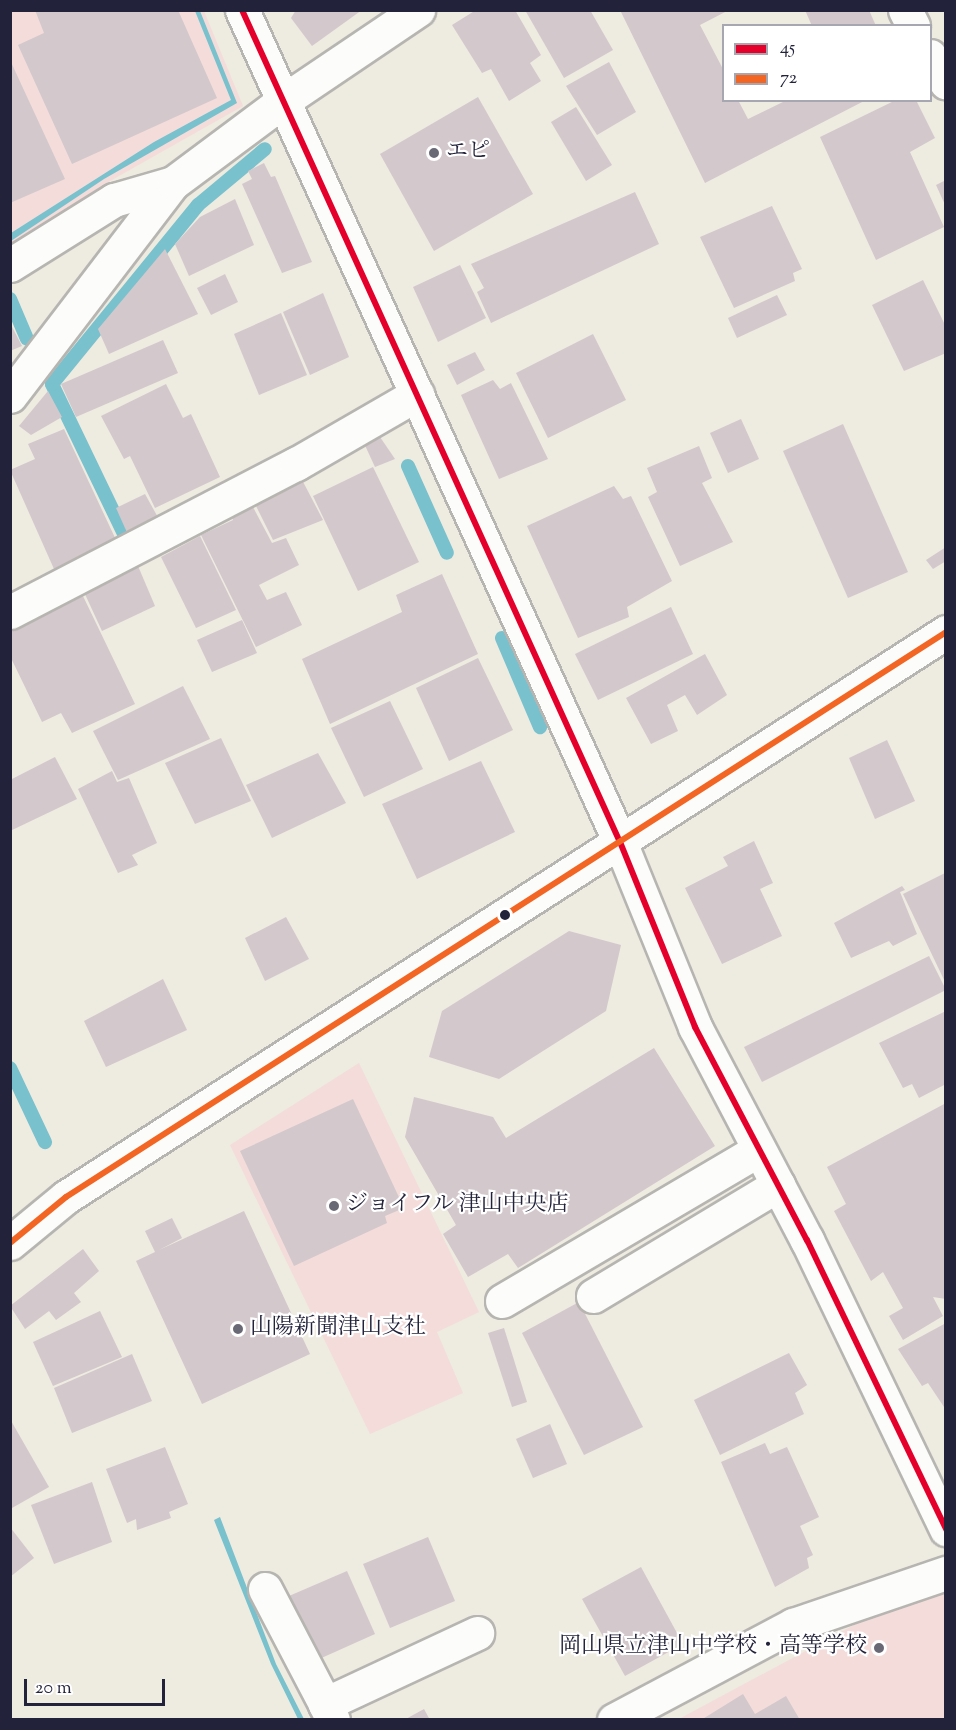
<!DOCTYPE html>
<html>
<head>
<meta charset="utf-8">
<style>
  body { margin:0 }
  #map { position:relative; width:956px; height:1730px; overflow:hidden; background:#eeebe1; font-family:"Sorts Mill Goudy","Noto Serif JP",serif }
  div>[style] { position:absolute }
  .built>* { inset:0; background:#f3dcda }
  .water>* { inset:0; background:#78c1cd }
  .stream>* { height:14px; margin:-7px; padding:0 7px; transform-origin:7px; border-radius:7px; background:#78c1cd }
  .building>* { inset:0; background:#d3c8cc }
  .roads { filter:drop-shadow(2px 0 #b7b5b1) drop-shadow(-2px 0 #b7b5b1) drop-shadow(0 2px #b7b5b1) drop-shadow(0 -2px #b7b5b1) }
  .minor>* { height:33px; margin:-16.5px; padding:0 16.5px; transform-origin:16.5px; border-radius:16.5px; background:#fcfcfa }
  .bus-1>* { height:6px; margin:-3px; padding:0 3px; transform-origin:3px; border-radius:3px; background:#e4002b }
  .bus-2>* { height:6px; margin:-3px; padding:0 3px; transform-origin:3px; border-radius:3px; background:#f26522 }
  .dots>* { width:16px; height:16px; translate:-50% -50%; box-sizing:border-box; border:3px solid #fff; border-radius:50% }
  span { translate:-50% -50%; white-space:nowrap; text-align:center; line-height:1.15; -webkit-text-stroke:4.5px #fff; paint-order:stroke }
  .poi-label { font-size:22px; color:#22223b }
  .left { translate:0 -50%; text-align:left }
  .right { translate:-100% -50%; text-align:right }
  .frame { position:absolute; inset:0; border:12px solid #22223b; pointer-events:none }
  .legend { position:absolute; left:722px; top:24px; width:210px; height:78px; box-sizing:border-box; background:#fff; border:2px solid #a7a7b1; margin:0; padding:8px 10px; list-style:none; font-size:18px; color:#22223b }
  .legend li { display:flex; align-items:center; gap:12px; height:30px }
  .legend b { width:30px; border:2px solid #a7a7b1 }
  .scale { position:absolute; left:24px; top:1679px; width:141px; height:27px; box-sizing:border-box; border:3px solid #22223b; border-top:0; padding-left:8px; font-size:18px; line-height:21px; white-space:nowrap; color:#22223b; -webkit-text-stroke:4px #fff; paint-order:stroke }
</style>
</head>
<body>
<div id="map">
  <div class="built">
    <div style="clip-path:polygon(11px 11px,204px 11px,243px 106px,103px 185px,11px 246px)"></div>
    <div style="clip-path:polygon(359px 1063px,479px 1312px,437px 1332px,463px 1393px,370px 1434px,230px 1145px)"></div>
    <div style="clip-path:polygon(945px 1576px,945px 1719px,679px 1719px)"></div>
  </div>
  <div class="water">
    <div style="clip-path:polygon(195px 11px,200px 11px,237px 103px,104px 179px,11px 241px,11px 233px,154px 142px,231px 100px)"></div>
    <div style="clip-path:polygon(220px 1517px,276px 1664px,304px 1719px,298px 1719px,271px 1664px,214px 1520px)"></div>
  </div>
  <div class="stream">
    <div style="left:10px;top:299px;width:43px;rotate:67deg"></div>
    <div style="left:408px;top:466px;width:95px;rotate:65.9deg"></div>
    <div style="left:127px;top:540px;width:173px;rotate:-115.7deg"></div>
    <div style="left:52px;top:384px;width:231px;rotate:-50.8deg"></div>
    <div style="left:198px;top:205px;width:87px;rotate:-39.9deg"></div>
    <div style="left:502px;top:638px;width:97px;rotate:66.9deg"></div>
    <div style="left:10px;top:1068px;width:82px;rotate:64.7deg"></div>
  </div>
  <div class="building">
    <div style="clip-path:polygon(35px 10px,178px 10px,217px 98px,72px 164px,18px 45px,44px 33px)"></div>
    <div style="clip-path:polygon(296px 10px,362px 10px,312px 46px,291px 18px)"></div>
    <div style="clip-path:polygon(476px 10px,515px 10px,541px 55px,530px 63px,541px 81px,509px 101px,491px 69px,482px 73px,452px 25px)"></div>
    <div style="clip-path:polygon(525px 10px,590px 10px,613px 50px,564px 78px)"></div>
    <div style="clip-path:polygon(620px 10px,729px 10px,700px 25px,724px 71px,724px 100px,738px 100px,748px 119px,787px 100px,866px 100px,705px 183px)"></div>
    <div style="clip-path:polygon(805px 10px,869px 10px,876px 26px,812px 26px)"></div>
    <div style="clip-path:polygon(10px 60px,65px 179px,10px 203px)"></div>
    <div style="clip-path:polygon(609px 62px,636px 112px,597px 135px,566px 86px)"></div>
    <div style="clip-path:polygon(478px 97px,533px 194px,434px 251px,380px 154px)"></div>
    <div style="clip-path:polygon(896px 100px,916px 100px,935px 138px,910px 152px,944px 227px,876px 260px,820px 137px)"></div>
    <div style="clip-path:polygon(576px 107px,612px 165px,586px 181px,551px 122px)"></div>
    <div style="clip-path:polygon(264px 163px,271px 177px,275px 176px,312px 262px,282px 273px,242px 184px,252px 179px,248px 171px)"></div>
    <div style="clip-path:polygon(946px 180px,946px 207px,936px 185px)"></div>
    <div style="clip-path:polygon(635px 192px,659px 244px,491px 323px,477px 292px,484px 288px,471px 264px)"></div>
    <div style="clip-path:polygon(235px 199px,254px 245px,189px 276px,175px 244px,200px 217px)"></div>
    <div style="clip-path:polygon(772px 206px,802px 269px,793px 273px,795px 281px,734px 308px,700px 237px)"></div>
    <div style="clip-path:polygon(165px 249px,198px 314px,109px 354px,98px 329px)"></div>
    <div style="clip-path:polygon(460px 265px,486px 318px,438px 342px,413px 287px)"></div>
    <div style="clip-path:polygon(225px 274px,238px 302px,211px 315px,197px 288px)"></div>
    <div style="clip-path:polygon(923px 280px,946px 327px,946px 353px,904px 371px,872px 305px)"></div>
    <div style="clip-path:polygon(323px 293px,349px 357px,310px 375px,283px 312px)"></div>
    <div style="clip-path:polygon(777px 295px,787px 315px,737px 338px,728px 318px)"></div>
    <div style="clip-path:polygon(281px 313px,307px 375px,259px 395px,234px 334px)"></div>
    <div style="clip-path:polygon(10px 323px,22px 346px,10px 351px)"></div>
    <div style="clip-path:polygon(593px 334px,626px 400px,548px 438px,516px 373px)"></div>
    <div style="clip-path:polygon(163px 340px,178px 373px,76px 417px,61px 384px)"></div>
    <div style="clip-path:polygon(475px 352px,485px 370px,457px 385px,447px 365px)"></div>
    <div style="clip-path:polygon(493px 380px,500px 389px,511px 383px,548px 459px,499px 479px,461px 395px)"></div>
    <div style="clip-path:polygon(166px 384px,183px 418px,191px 414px,220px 477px,155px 508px,130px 456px,124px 459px,101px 416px)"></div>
    <div style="clip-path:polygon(48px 391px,62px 417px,31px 435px,19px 426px)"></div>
    <div style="clip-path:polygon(741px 419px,759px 459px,728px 473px,710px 433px)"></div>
    <div style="clip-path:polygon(843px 424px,908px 572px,848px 598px,783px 451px)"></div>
    <div style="clip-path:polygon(64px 429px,117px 542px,54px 569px,10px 470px,35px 459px,28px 444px)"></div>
    <div style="clip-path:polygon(378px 434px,395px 459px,375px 467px,363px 441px)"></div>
    <div style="clip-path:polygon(699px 446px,712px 478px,702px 483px,733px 542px,680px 566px,648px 497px,657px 492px,647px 468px)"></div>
    <div style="clip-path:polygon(373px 467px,419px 562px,358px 591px,313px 496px)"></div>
    <div style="clip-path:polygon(300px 476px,323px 520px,273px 540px,252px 498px)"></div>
    <div style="clip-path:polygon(614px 486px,623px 499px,631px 496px,672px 581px,627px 607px,629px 617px,578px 638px,527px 526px)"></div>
    <div style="clip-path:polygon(145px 494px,160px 521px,129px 537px,116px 508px)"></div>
    <div style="clip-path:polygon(241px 506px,244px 511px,253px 507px,272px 543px,286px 538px,299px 565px,259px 585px,267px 600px,286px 592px,302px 625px,256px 647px,201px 535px,233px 520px,231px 511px)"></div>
    <div style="clip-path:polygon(200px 536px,236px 610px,196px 628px,161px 557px)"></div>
    <div style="clip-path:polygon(946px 547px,946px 561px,933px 569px,926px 560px)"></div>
    <div style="clip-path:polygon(138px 566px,155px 606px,102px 631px,84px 592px)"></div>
    <div style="clip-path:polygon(442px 574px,478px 654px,330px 724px,302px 659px,402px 612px,396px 595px)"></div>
    <div style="clip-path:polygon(82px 594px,135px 704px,72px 733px,61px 713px,42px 722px,10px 656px,10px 628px)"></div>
    <div style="clip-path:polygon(671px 607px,693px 654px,598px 700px,575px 654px)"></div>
    <div style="clip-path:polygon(242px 620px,257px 653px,212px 672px,197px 640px)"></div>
    <div style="clip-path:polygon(705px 654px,727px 695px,697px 715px,685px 695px,667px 705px,678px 731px,651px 744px,626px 698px)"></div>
    <div style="clip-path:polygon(478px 658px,513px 730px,449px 761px,416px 688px)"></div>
    <div style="clip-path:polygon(183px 686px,210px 739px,118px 780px,93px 731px)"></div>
    <div style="clip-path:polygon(390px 701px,423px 769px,364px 797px,331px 728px)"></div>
    <div style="clip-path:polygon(221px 738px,251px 801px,195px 824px,165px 763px)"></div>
    <div style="clip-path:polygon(887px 740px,915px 801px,875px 819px,849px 758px)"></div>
    <div style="clip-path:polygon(318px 753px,346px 803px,272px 838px,246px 785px)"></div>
    <div style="clip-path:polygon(55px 757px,77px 799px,10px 831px,10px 780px)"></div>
    <div style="clip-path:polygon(481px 761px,515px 832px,417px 879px,382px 804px)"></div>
    <div style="clip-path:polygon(112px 771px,117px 782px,129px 778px,157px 843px,132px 855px,138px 865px,118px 873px,78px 789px)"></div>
    <div style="clip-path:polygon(754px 841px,773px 883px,760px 889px,782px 936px,722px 964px,685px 888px,728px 866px,723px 857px)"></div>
    <div style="clip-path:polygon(945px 873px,946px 874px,946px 984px,903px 894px)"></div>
    <div style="clip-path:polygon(902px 886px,905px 890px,900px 892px,917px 934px,893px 946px,889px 941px,851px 958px,834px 923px)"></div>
    <div style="clip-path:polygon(286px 917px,309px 959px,265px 981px,245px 938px)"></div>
    <div style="clip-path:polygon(569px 931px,621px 945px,606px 1011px,499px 1079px,429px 1057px,442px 1011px)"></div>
    <div style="clip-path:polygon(929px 956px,946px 990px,762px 1082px,744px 1047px)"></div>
    <div style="clip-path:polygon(163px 979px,187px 1030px,106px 1067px,84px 1021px)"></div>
    <div style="clip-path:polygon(946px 1011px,946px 1084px,919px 1098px,912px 1084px,903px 1088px,879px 1043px)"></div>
    <div style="clip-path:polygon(654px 1048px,715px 1146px,518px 1268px,508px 1254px,468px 1277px,443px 1234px,456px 1225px,405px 1137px,414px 1097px,493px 1117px,506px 1138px)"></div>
    <div style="clip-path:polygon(353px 1099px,404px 1208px,385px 1216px,387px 1223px,294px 1266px,240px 1151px)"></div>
    <div style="clip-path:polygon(946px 1103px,946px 1299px,933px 1297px,943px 1316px,903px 1340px,889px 1316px,903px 1308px,883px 1272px,871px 1281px,834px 1211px,846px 1204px,827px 1167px)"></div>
    <div style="clip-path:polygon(244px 1211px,310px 1354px,202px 1404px,136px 1261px,155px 1252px,145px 1231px,172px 1218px,182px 1238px,159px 1250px)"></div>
    <div style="clip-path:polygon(83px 1249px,99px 1271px,74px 1293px,81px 1302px,56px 1320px,49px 1311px,25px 1329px,10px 1306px)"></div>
    <div style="clip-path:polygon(579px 1302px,643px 1427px,584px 1455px,522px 1333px)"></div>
    <div style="clip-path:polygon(100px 1311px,122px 1357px,53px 1386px,33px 1342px)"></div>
    <div style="clip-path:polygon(946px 1323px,946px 1410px,928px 1383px,922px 1386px,898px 1349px)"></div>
    <div style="clip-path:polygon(504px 1328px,527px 1402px,512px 1407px,488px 1333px)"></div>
    <div style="clip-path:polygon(789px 1353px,807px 1385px,795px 1393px,804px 1414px,720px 1455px,694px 1400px)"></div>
    <div style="clip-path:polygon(132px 1354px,152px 1401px,72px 1433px,54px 1388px)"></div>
    <div style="clip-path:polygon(10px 1419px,49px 1487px,12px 1508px,10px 1504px)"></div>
    <div style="clip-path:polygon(550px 1424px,567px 1464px,533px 1478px,516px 1439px)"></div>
    <div style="clip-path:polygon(765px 1443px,770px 1454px,787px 1447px,819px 1517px,800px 1526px,813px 1555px,807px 1558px,809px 1568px,775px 1587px,721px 1462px)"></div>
    <div style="clip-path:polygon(165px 1447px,188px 1504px,169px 1512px,171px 1518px,137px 1530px,136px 1519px,127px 1523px,106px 1469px)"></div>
    <div style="clip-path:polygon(92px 1482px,112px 1542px,54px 1564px,31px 1505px)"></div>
    <div style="clip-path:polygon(10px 1527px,34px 1558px,10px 1577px)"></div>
    <div style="clip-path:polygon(428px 1537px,455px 1601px,390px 1628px,363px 1564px)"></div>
    <div style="clip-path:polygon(641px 1567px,683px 1644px,625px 1676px,582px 1599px)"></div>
    <div style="clip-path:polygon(347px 1571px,375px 1634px,317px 1660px,289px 1596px)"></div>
    <div style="clip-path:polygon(743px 1694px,755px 1714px,786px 1696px,800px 1720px,701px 1720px)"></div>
    <div style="clip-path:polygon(424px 1709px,430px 1720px,404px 1720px)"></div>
  </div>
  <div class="roads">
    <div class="minor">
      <div style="left:242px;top:10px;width:914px;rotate:65.57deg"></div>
      <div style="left:620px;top:842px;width:200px;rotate:67.9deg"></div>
      <div style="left:695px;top:1027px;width:241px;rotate:62.3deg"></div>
      <div style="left:807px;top:1240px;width:321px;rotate:64.3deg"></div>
      <div style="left:905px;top:10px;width:18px;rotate:63deg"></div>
      <div style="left:930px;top:56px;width:31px;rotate:59deg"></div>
      <div style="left:10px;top:265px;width:123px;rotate:-32deg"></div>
      <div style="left:114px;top:200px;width:61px;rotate:-16.1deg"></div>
      <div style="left:10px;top:396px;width:268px;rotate:-52.6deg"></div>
      <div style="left:173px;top:183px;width:137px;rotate:-36.7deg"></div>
      <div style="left:283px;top:101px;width:163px;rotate:-34deg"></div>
      <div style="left:10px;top:612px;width:322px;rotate:-27.4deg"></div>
      <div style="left:296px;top:464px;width:140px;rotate:-30deg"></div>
      <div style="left:10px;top:1243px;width:72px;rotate:-39.4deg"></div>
      <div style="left:66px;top:1197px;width:1046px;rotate:-32.7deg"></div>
      <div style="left:593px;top:1296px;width:216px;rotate:-31deg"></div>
      <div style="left:502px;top:1301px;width:297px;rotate:-30.5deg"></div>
      <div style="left:265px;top:1589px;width:130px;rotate:62.4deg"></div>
      <div style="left:333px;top:1720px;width:18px;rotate:-117deg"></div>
      <div style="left:325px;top:1704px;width:168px;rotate:-25deg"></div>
      <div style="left:614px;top:1720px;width:203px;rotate:-28deg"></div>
      <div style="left:793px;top:1625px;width:162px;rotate:-18.8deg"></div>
    </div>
  </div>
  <div class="bus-1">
    <div style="left:242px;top:10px;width:914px;rotate:65.57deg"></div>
    <div style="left:620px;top:842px;width:200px;rotate:67.9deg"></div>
    <div style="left:695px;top:1027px;width:241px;rotate:62.3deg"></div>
    <div style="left:807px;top:1240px;width:321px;rotate:64.3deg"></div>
  </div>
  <div class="bus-2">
    <div style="left:10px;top:1243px;width:72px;rotate:-39.4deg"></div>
    <div style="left:66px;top:1197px;width:1046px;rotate:-32.7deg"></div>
  </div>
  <div class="dots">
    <div style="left:434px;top:153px;background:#696875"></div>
    <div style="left:505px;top:915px;background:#22223b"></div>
    <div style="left:334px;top:1206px;background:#696875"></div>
    <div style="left:238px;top:1329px;background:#696875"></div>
    <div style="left:879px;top:1648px;background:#696875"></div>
  </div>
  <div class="poi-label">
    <span class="left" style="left:446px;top:153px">エピ</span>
    <span class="left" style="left:346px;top:1206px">ジョイフル 津山中央店</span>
    <span class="left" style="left:250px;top:1329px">山陽新聞津山支社</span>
    <span class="right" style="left:867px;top:1648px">岡山県立津山中学校・高等学校</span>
  </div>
  <div class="frame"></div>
  <ul class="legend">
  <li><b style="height:8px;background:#e4002b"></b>45</li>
  <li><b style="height:8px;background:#f26522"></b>72</li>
  </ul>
  <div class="scale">20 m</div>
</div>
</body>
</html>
